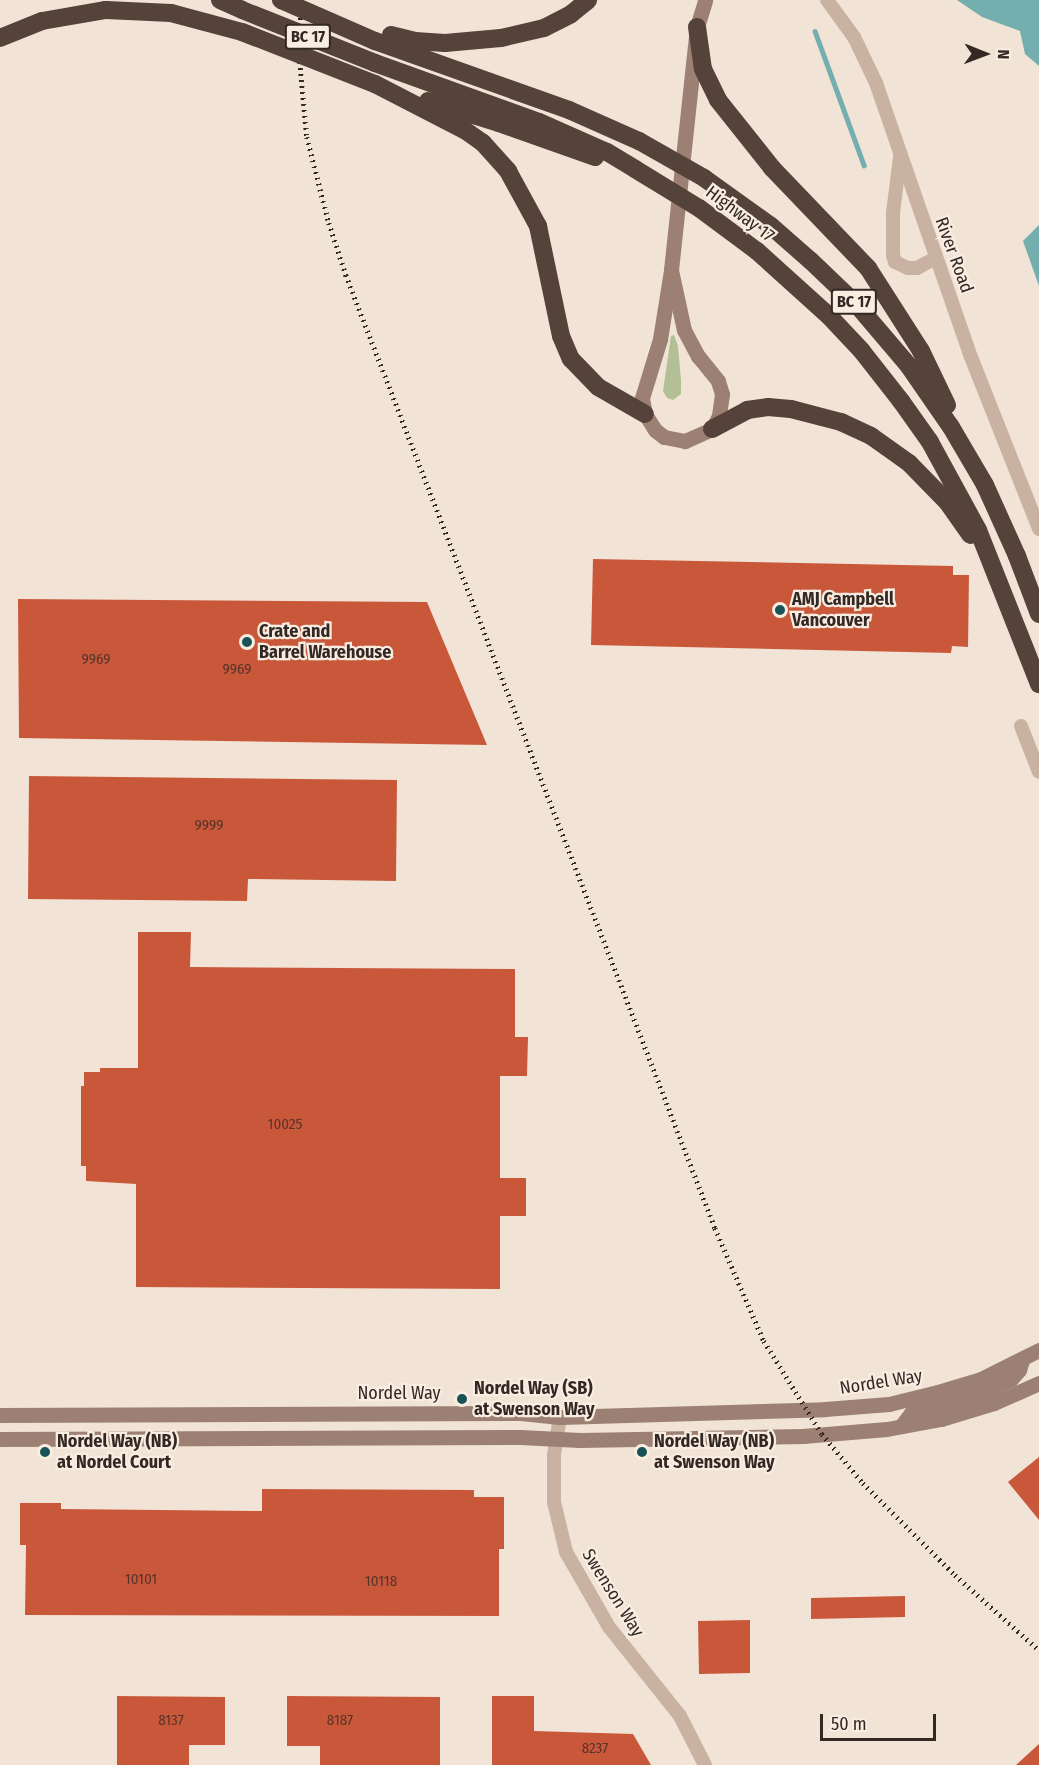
<!DOCTYPE html>
<html>
<head>
<meta charset="utf-8">
<style>
  body { margin:0 }
  #map { position:relative; width:1039px; height:1765px; overflow:hidden; background:#f1e3d5; font-family:"Fira Sans Condensed",sans-serif }
  div>[style] { position:absolute }
  .green>* { inset:0; background:#b3c095 }
  .water>* { inset:0; background:#74aeae }
  .stream>* { height:4.5px; margin:-2.25px; padding:0 2.25px; transform-origin:2.25px; border-radius:2.25px; background:#74aeae }
  .building>* { inset:0; background:#c9583b }
  .street>* { height:14px; margin:-7px; padding:0 7px; transform-origin:7px; border-radius:7px; background:#c9b2a1 }
  .secondary>* { height:15px; margin:-7.5px; padding:0 7.5px; transform-origin:7.5px; border-radius:7.5px; background:#9c8073 }
  .highway>* { height:18px; margin:-9px; padding:0 9px; transform-origin:9px; border-radius:9px; background:#54423b }
  .rail>* { height:4.5px; margin-top:-2.25px; transform-origin:0; background:repeating-linear-gradient(90deg,#332824 0 1.5px,transparent 0 6px) }
  .highway-bridge>* { height:18px; margin:-9px; padding:0 9px; transform-origin:9px; border-radius:9px; background:#54423b }
  .dots>* { width:16px; height:16px; translate:-50% -50%; box-sizing:border-box; border:3px solid #f9ede1; border-radius:50% }
  span { translate:-50% -50%; white-space:nowrap; text-align:center; line-height:1.15; -webkit-text-stroke:4.5px #f9ede1; paint-order:stroke }
  .number-label { font-size:15px; color:#58342a }
  .number-label span { -webkit-text-stroke-width:0 }
  .shield-label span { padding:2px 4px; background:#f9ede1; border:2px solid; border-radius:4px; -webkit-text-stroke-width:0 }
  .shield-label { font-size:16px; color:#332824; font-weight:700 }
  .street-label { font-size:18px; color:#332824 }
  .poi-label { font-size:18px; color:#332824; font-weight:700 }
  .left { translate:0 -50%; text-align:left }
  .north { position:absolute; left:955px; top:24px; width:60px; height:60px; -webkit-text-stroke:4px #f9ede1; paint-order:stroke; rotate:91deg; font-size:16px; font-weight:700; line-height:24px; text-align:center; color:#332824 }
  .north::after { content:''; display:block; margin:auto; width:21px; height:27px; background:#332824; clip-path:polygon(50% 0,100% 100%,50% 72%,0 100%) }
  .scale { position:absolute; left:820px; top:1714px; width:116px; height:27px; box-sizing:border-box; border:3px solid #332824; border-top:0; padding-left:8px; font-size:18px; line-height:21px; white-space:nowrap; color:#332824; -webkit-text-stroke:4px #f9ede1; paint-order:stroke }
</style>
</head>
<body>
<div id="map">
  <div class="green">
    <div style="clip-path:polygon(674px 335px,678px 346px,681px 380px,681px 394px,673px 400px,667px 398px,663px 391px,671px 336px)"></div>
  </div>
  <div class="water">
    <div style="clip-path:polygon(957px 0,1039px 0,1039px 66px,1025px 54px,1020px 31px,982px 17px)"></div>
    <div style="clip-path:polygon(1039px 225px,1039px 286px,1023px 241px)"></div>
  </div>
  <div class="stream">
    <div style="left:815px;top:31px;width:143px;rotate:69.9deg"></div>
  </div>
  <div class="building">
    <div style="clip-path:polygon(593px 559px,953px 566px,953px 575px,969px 575px,968px 647px,952px 646px,951px 653px,591px 645px)"></div>
    <div style="clip-path:polygon(18px 599px,427px 602px,487px 745px,19px 738px)"></div>
    <div style="clip-path:polygon(29px 776px,397px 780px,396px 881px,248px 879px,247px 901px,28px 899px)"></div>
    <div style="clip-path:polygon(138px 932px,191px 932px,190px 967px,515px 969px,515px 1037px,528px 1037px,527px 1076px,500px 1076px,500px 1178px,526px 1178px,526px 1216px,500px 1216px,500px 1289px,136px 1287px,136px 1184px,86px 1181px,86px 1166px,81px 1166px,81px 1086px,84px 1086px,84px 1072px,100px 1072px,100px 1068px,138px 1068px)"></div>
    <div style="clip-path:polygon(1039px 1457px,1039px 1520px,1008px 1482px)"></div>
    <div style="clip-path:polygon(262px 1489px,474px 1490px,474px 1497px,504px 1497px,504px 1549px,499px 1549px,499px 1616px,25px 1615px,26px 1545px,20px 1545px,20px 1503px,61px 1503px,61px 1509px,262px 1511px)"></div>
    <div style="clip-path:polygon(905px 1596px,905px 1617px,811px 1619px,811px 1598px)"></div>
    <div style="clip-path:polygon(750px 1620px,750px 1673px,699px 1674px,698px 1621px)"></div>
    <div style="clip-path:polygon(117px 1696px,225px 1697px,225px 1745px,189px 1745px,189px 1765px,117px 1765px)"></div>
    <div style="clip-path:polygon(287px 1696px,440px 1697px,440px 1765px,320px 1765px,320px 1746px,287px 1746px)"></div>
    <div style="clip-path:polygon(492px 1696px,534px 1696px,534px 1731px,633px 1734px,651px 1765px,492px 1765px)"></div>
    <div style="clip-path:polygon(1039px 1744px,1039px 1765px,1016px 1765px)"></div>
  </div>
  <div class="street">
    <div style="left:827px;top:0;width:46px;rotate:53.9deg"></div>
    <div style="left:854px;top:37px;width:51px;rotate:64.4deg"></div>
    <div style="left:876px;top:83px;width:290px;rotate:70.9deg"></div>
    <div style="left:971px;top:357px;width:185px;rotate:68.4deg"></div>
    <div style="left:900px;top:157px;width:56px;rotate:97.1deg"></div>
    <div style="left:893px;top:213px;width:42px;rotate:90deg"></div>
    <div style="left:893px;top:255px;width:7px;rotate:74deg"></div>
    <div style="left:895px;top:262px;width:14px;rotate:25deg"></div>
    <div style="left:908px;top:268px;width:9px"></div>
    <div style="left:917px;top:268px;width:21px;rotate:-28deg"></div>
    <div style="left:1021px;top:726px;width:49px;rotate:68.6deg"></div>
    <div style="left:560px;top:1417px;width:39px;rotate:99deg"></div>
    <div style="left:554px;top:1456px;width:46px;rotate:90deg"></div>
    <div style="left:554px;top:1502px;width:51px;rotate:76.5deg"></div>
    <div style="left:566px;top:1552px;width:86px;rotate:60.2deg"></div>
    <div style="left:609px;top:1627px;width:114px;rotate:51.4deg"></div>
    <div style="left:680px;top:1716px;width:55px;rotate:63deg"></div>
  </div>
  <div class="secondary">
    <div style="left:671px;top:270px;width:61px;rotate:77.8deg"></div>
    <div style="left:684px;top:330px;width:30px;rotate:62deg"></div>
    <div style="left:698px;top:356px;width:32px;rotate:51deg"></div>
    <div style="left:718px;top:381px;width:14px;rotate:73deg"></div>
    <div style="left:722px;top:394px;width:22px;rotate:98deg"></div>
    <div style="left:719px;top:416px;width:15px;rotate:118deg"></div>
    <div style="left:712px;top:429px;width:30px;rotate:156deg"></div>
    <div style="left:685px;top:441px;width:21px;rotate:-169deg"></div>
    <div style="left:664px;top:437px;width:11px;rotate:-142deg"></div>
    <div style="left:655px;top:430px;width:19px;rotate:-122deg"></div>
    <div style="left:645px;top:414px;width:16px;rotate:-101deg"></div>
    <div style="left:642px;top:398px;width:62px;rotate:-73deg"></div>
    <div style="left:660px;top:339px;width:70px;rotate:-80.9deg"></div>
    <div style="left:671px;top:270px;width:244px;rotate:-83.9deg"></div>
    <div style="left:697px;top:27px;width:28px;rotate:-73deg"></div>
    <div style="left:0;top:1415px;width:520px;rotate:-0.22deg"></div>
    <div style="left:520px;top:1413px;width:40px;rotate:5.7deg"></div>
    <div style="left:560px;top:1417px;width:265px;rotate:-1.7deg"></div>
    <div style="left:825px;top:1409px;width:64px;rotate:-4.5deg"></div>
    <div style="left:889px;top:1404px;width:50px;rotate:-13.8deg"></div>
    <div style="left:938px;top:1392px;width:45px;rotate:-16.8deg"></div>
    <div style="left:981px;top:1379px;width:65px;rotate:-26.6deg"></div>
    <div style="left:901px;top:1426px;width:16px;rotate:-52deg"></div>
    <div style="left:911px;top:1413px;width:78px;rotate:-16.3deg"></div>
    <div style="left:986px;top:1391px;width:28px;rotate:-26deg"></div>
    <div style="left:1011px;top:1379px;width:12px;rotate:-48deg"></div>
    <div style="left:1019px;top:1370px;width:10px;rotate:-73deg"></div>
    <div style="left:0;top:1439px;width:520px;rotate:-0.22deg"></div>
    <div style="left:520px;top:1437px;width:60px;rotate:2.9deg"></div>
    <div style="left:580px;top:1440px;width:223px;rotate:-1deg"></div>
    <div style="left:803px;top:1436px;width:84px;rotate:-4.8deg"></div>
    <div style="left:887px;top:1429px;width:55px;rotate:-10.5deg"></div>
    <div style="left:941px;top:1419px;width:55px;rotate:-16.8deg"></div>
    <div style="left:994px;top:1403px;width:49px;rotate:-24deg"></div>
  </div>
  <div class="highway">
    <div style="left:220px;top:0;width:24px;rotate:24deg"></div>
    <div style="left:697px;top:27px;width:42px;rotate:81.9deg"></div>
    <div style="left:703px;top:69px;width:34px;rotate:64deg"></div>
    <div style="left:718px;top:100px;width:87px;rotate:51.5deg"></div>
    <div style="left:772px;top:168px;width:139px;rotate:46.2deg"></div>
    <div style="left:868px;top:268px;width:98px;rotate:57.4deg"></div>
    <div style="left:921px;top:351px;width:60px;rotate:64.3deg"></div>
    <div style="left:391px;top:35px;width:25px;rotate:14deg"></div>
    <div style="left:415px;top:41px;width:30px;rotate:4deg"></div>
    <div style="left:445px;top:43px;width:56px;rotate:-5.1deg"></div>
    <div style="left:501px;top:38px;width:44px;rotate:-13.1deg"></div>
    <div style="left:544px;top:28px;width:30px;rotate:-27deg"></div>
    <div style="left:571px;top:14px;width:22px;rotate:-39deg"></div>
    <div style="left:0;top:38px;width:45px;rotate:-22deg"></div>
    <div style="left:42px;top:21px;width:65px;rotate:-9.8deg"></div>
    <div style="left:106px;top:10px;width:65px;rotate:2.6deg"></div>
    <div style="left:171px;top:13px;width:73px;rotate:15deg"></div>
    <div style="left:375px;top:41px;width:206px;rotate:19.6deg"></div>
    <div style="left:569px;top:110px;width:77px;rotate:23.9deg"></div>
    <div style="left:375px;top:63px;width:174px;rotate:19.8deg"></div>
    <div style="left:539px;top:122px;width:74px;rotate:23.8deg"></div>
    <div style="left:607px;top:152px;width:33px;rotate:31deg"></div>
    <div style="left:375px;top:84px;width:102px;rotate:27.3deg"></div>
    <div style="left:466px;top:131px;width:21px;rotate:35deg"></div>
    <div style="left:483px;top:143px;width:38px;rotate:48deg"></div>
    <div style="left:508px;top:171px;width:63px;rotate:61.4deg"></div>
    <div style="left:538px;top:226px;width:112px;rotate:78.2deg"></div>
    <div style="left:561px;top:336px;width:25px;rotate:67deg"></div>
    <div style="left:571px;top:359px;width:39px;rotate:46deg"></div>
    <div style="left:598px;top:387px;width:54px;rotate:29.9deg"></div>
    <div style="left:428px;top:101px;width:74px;rotate:17.2deg"></div>
    <div style="left:499px;top:123px;width:102px;rotate:19.5deg"></div>
    <div style="left:704px;top:178px;width:82px;rotate:35.6deg"></div>
    <div style="left:771px;top:226px;width:53px;rotate:41.2deg"></div>
    <div style="left:811px;top:261px;width:64px;rotate:43.7deg"></div>
    <div style="left:857px;top:305px;width:79px;rotate:49.6deg"></div>
    <div style="left:908px;top:365px;width:75px;rotate:55.3deg"></div>
    <div style="left:951px;top:427px;width:67px;rotate:59.6deg"></div>
    <div style="left:985px;top:485px;width:78px;rotate:65.7deg"></div>
    <div style="left:1017px;top:556px;width:62px;rotate:69.2deg"></div>
    <div style="left:699px;top:208px;width:72px;rotate:36.6deg"></div>
    <div style="left:757px;top:251px;width:97px;rotate:42.1deg"></div>
    <div style="left:829px;top:316px;width:47px;rotate:46.7deg"></div>
    <div style="left:861px;top:350px;width:65px;rotate:51.9deg"></div>
    <div style="left:901px;top:401px;width:50px;rotate:54.7deg"></div>
    <div style="left:930px;top:442px;width:100px;rotate:61.4deg"></div>
    <div style="left:978px;top:530px;width:166px;rotate:68.4deg"></div>
    <div style="left:712px;top:429px;width:40px;rotate:-28deg"></div>
    <div style="left:747px;top:410px;width:21px;rotate:-8deg"></div>
    <div style="left:768px;top:407px;width:23px;rotate:5deg"></div>
    <div style="left:791px;top:409px;width:52px;rotate:14.6deg"></div>
    <div style="left:841px;top:422px;width:33px;rotate:25deg"></div>
    <div style="left:871px;top:436px;width:47px;rotate:35.4deg"></div>
    <div style="left:909px;top:463px;width:56px;rotate:45.7deg"></div>
    <div style="left:948px;top:503px;width:39px;rotate:55deg"></div>
  </div>
  <div class="rail">
    <div style="left:301px;top:0;width:62px;rotate:90.9deg"></div>
    <div style="left:300px;top:62px;width:75px;rotate:84.7deg"></div>
    <div style="left:307px;top:137px;width:89px;rotate:75.7deg"></div>
    <div style="left:329px;top:223px;width:55px;rotate:71.9deg"></div>
    <div style="left:346px;top:275px;width:1022px;rotate:68.83deg"></div>
    <div style="left:715px;top:1228px;width:123px;rotate:66.6deg"></div>
    <div style="left:764px;top:1341px;width:110px;rotate:58.1deg"></div>
    <div style="left:822px;top:1434px;width:64px;rotate:50.1deg"></div>
    <div style="left:863px;top:1483px;width:130px;rotate:45deg"></div>
    <div style="left:955px;top:1575px;width:113px;rotate:41.8deg"></div>
  </div>
  <div class="highway-bridge">
    <div style="left:281px;top:0;width:103px;rotate:23.6deg"></div>
    <div style="left:242px;top:10px;width:143px;rotate:21.7deg"></div>
    <div style="left:242px;top:32px;width:143px;rotate:21.4deg"></div>
    <div style="left:639px;top:141px;width:75px;rotate:29.6deg"></div>
    <div style="left:635px;top:169px;width:75px;rotate:31.4deg"></div>
  </div>
  <div class="dots">
    <div style="left:780px;top:610px;background:#195355"></div>
    <div style="left:247px;top:642px;background:#195355"></div>
    <div style="left:462px;top:1399px;background:#195355"></div>
    <div style="left:45px;top:1452px;background:#195355"></div>
    <div style="left:642px;top:1452px;background:#195355"></div>
  </div>
  <div class="number-label">
    <span style="left:96px;top:660px">9969</span>
    <span style="left:237px;top:670px">9969</span>
    <span style="left:209px;top:826px">9999</span>
    <span style="left:285px;top:1125px">10025</span>
    <span style="left:141px;top:1580px">10101</span>
    <span style="left:381px;top:1582px">10118</span>
    <span style="left:171px;top:1721px">8137</span>
    <span style="left:340px;top:1721px">8187</span>
    <span style="left:595px;top:1749px">8237</span>
  </div>
  <div class="shield-label">
    <span style="left:308px;top:37px">BC 17</span>
    <span style="left:854px;top:302px">BC 17</span>
  </div>
  <div class="street-label">
    <span style="left:740px;top:214px;rotate:37deg">Highway 17</span>
    <span style="left:954px;top:255px;rotate:70deg">River Road</span>
    <span style="left:881px;top:1382px;rotate:-9deg">Nordel Way</span>
    <span style="left:399px;top:1393px">Nordel Way</span>
    <span style="left:613px;top:1593px;rotate:58deg">Swenson Way</span>
  </div>
  <div class="poi-label">
    <span class="left" style="left:792px;top:610px">AMJ Campbell<br>Vancouver</span>
    <span class="left" style="left:259px;top:642px">Crate and<br>Barrel Warehouse</span>
    <span class="left" style="left:474px;top:1399px">Nordel Way (SB)<br>at Swenson Way</span>
    <span class="left" style="left:57px;top:1452px">Nordel Way (NB)<br>at Nordel Court</span>
    <span class="left" style="left:654px;top:1452px">Nordel Way (NB)<br>at Swenson Way</span>
  </div>
  <div class="north">N</div>
  <div class="scale">50 m</div>
</div>
</body>
</html>
